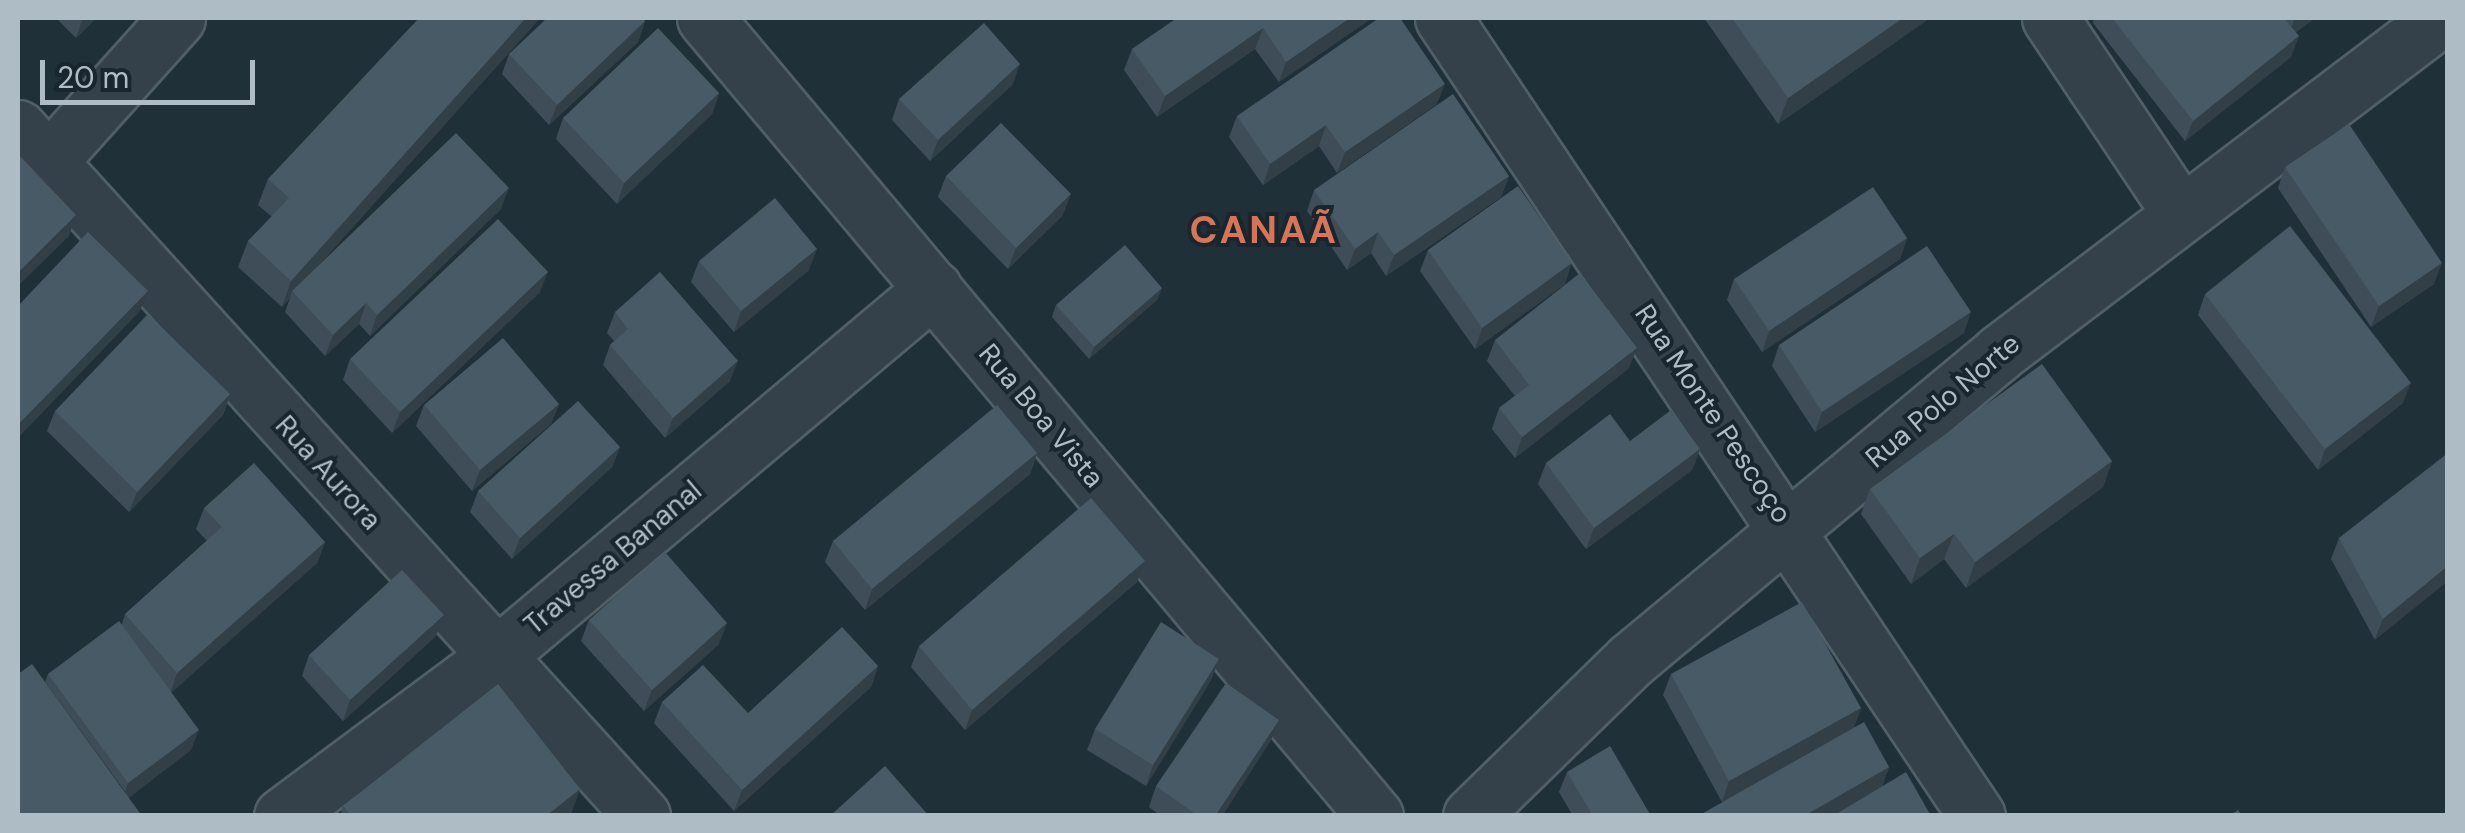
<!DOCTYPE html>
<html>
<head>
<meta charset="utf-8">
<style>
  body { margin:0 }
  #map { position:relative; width:2465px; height:833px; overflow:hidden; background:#203039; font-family:"DM Sans",sans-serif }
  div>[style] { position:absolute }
  .roads { filter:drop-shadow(2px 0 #515f67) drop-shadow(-2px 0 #515f67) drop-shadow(0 2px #515f67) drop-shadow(0 -2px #515f67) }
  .street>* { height:55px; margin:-27.5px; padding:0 27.5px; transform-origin:27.5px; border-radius:27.5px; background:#34414a }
  .wall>* { inset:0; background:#3e4d57 }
  .shaded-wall>* { inset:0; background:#323f47 }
  .building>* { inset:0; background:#485a65 }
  span { translate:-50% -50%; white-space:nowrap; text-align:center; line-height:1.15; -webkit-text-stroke:8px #19262e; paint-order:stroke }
  .street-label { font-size:28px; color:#aebcc6 }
  .district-label { font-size:38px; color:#d77558; font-weight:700; letter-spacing:2.5px }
  .frame { position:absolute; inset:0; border:20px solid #aebcc6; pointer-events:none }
  .scale { position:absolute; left:40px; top:60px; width:215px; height:45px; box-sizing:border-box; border:5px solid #aebcc6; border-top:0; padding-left:12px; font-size:30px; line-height:35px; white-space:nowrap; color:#aebcc6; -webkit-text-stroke:8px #19262e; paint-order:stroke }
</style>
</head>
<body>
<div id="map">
  <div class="roads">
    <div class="street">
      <div style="left:705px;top:18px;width:1042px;rotate:49.98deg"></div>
      <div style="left:1443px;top:18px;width:960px;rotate:56.21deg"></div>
      <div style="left:2050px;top:18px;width:236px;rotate:56.2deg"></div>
      <div style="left:18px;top:128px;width:929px;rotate:47.79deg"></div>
      <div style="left:48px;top:162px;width:193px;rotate:-48.1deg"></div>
      <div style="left:282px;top:816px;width:266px;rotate:-36.7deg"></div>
      <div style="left:495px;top:657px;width:573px;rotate:-40.05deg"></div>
      <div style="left:1471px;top:816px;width:223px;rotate:-44.3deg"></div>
      <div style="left:1631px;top:660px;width:479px;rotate:-39.8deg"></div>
      <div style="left:1999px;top:353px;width:555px;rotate:-37.16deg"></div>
    </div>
  </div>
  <div class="wall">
    <div style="clip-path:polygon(56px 18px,96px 18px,76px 38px)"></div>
    <div style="clip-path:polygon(540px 18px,317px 267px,501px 209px,370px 336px,359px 324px,325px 356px,285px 312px,290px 298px,282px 307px,238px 267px,248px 241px,272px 217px,258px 205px,268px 179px)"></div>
    <div style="clip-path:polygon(1172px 18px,1372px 18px,1279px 82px,1255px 49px,1157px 117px,1124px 70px,1132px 49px,1174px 20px)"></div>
    <div style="clip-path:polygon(1704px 18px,1930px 18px,1778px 124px)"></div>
    <div style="clip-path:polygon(2094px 18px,2315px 18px,2296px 32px,2291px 57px,2185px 141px,2093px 23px)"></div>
    <div style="clip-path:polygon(645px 21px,638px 42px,549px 125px,502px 74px,509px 54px)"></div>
    <div style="clip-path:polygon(1013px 84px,930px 161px,892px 120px,899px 99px)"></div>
    <div style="clip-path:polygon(719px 93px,712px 114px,617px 204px,556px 139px,563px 118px)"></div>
    <div style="clip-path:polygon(1437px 104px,1337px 173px,1319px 146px,1263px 185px,1229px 137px,1237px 116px)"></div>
    <div style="clip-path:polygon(2285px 167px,2434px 284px,2371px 327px,2278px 188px)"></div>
    <div style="clip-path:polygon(946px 176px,1063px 215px,1008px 269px,938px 197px)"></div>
    <div style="clip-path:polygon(1509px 176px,1501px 197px,1386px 276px,1371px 253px,1347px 270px,1307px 211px,1314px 190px)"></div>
    <div style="clip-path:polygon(1907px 238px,1900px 259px,1762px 352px,1727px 300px,1734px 279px)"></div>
    <div style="clip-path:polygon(1428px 250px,1565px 284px,1475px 349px,1420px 271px)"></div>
    <div style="clip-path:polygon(699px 261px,809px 270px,734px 332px,691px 282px)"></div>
    <div style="clip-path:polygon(1162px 288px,1157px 300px,1089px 359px,1052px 317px,1056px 305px)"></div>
    <div style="clip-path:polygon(540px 292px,392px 433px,343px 380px,350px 359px)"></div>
    <div style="clip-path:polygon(2205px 294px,2403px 403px,2318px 470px,2198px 315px)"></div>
    <div style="clip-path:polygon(615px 312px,730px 381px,665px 438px,603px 365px,610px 345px,614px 341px,607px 333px)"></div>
    <div style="clip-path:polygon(1964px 333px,1815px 432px,1772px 366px,1779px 345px)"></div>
    <div style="clip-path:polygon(1495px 340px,1629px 368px,1515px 458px,1492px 429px,1499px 408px,1515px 396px,1487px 361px)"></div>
    <div style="clip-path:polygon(230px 394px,223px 415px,129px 512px,47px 431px,55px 411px)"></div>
    <div style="clip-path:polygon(559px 404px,551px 424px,472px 491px,416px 426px,424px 405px)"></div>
    <div style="clip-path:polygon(1630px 441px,1700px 449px,1692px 470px,1586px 549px,1538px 484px,1546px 463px)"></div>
    <div style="clip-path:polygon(620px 447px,612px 467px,512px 559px,470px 512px,478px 491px)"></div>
    <div style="clip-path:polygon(1037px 453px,1030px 474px,865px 610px,825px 562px,833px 541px)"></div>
    <div style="clip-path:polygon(2448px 453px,2375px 640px,2331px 559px,2339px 538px)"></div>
    <div style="clip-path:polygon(2112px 461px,2103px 487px,1966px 588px,1944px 559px,1911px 584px,1861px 514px,1870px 489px)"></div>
    <div style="clip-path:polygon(204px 508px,325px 542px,317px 563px,171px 692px,191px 750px,129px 797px,45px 682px,48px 674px,122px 624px,125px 614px,207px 541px,196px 529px)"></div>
    <div style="clip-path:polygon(1137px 582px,965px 730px,911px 667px,919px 646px)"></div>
    <div style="clip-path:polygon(589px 620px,719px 644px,644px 711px,581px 641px)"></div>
    <div style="clip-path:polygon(436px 636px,343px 721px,302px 676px,309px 655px)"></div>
    <div style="clip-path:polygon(1219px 659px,1211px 680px,1146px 786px,1087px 750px,1095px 729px)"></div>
    <div style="clip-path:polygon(878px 666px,871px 687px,734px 811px,654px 723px,662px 702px,748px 713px)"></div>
    <div style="clip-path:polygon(1671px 674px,1861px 708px,1854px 727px,1889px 767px,1882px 786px,1931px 816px,1722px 802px,1663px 695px)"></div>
    <div style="clip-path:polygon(1279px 720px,1271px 740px,1222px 816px,1161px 816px,1149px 807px,1156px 786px)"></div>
    <div style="clip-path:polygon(1567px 772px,1651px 816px,1573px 816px,1559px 792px)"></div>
    <div style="clip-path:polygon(580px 789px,570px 816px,340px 816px,343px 806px)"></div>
  </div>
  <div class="shaded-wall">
    <div style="clip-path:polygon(83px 18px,96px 18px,76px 38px)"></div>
    <div style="clip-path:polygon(526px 18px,540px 18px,294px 293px,292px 291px,290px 298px,282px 307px,291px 281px)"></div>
    <div style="clip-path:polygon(1350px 18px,1372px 18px,1279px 82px,1286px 62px)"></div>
    <div style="clip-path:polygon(1903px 18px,1930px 18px,1778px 124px,1788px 98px)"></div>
    <div style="clip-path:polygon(2295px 18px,2315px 18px,2287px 39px)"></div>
    <div style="clip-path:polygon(645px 21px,638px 42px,549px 125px,557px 105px)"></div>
    <div style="clip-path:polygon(1263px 28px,1255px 49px,1157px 117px,1165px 96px)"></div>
    <div style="clip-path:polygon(2299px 36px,2291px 57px,2185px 141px,2193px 121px)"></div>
    <div style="clip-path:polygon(1020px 64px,1013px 84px,930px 161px,938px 140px)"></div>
    <div style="clip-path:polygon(1445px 84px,1437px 104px,1337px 173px,1345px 152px)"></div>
    <div style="clip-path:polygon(719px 93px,712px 114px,617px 204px,624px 183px)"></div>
    <div style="clip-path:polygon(1326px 125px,1319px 146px,1263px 185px,1270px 164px)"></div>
    <div style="clip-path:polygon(1509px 176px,1501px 197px,1386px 276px,1394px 255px)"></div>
    <div style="clip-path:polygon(509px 188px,501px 209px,370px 336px,377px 315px)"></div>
    <div style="clip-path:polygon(1071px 194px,1063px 215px,1008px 269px,1016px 248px)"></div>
    <div style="clip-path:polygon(76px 215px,69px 236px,18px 286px,18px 273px)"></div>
    <div style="clip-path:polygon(1378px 232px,1371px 253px,1347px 270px,1355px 249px)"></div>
    <div style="clip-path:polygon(1907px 238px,1900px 259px,1762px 352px,1769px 331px)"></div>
    <div style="clip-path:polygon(817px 249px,809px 270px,734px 332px,741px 311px)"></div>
    <div style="clip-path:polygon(1572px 263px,1565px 284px,1475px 349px,1482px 328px)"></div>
    <div style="clip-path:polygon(2442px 263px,2434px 284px,2371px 327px,2379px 306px)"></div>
    <div style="clip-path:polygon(548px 272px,540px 292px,392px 433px,400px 412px)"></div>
    <div style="clip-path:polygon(1162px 288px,1157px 300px,1089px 359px,1094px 347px)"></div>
    <div style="clip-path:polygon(148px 291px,140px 311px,18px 438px,18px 425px)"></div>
    <div style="clip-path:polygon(366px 303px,359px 324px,325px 356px,333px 335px)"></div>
    <div style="clip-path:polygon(1971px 312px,1964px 333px,1815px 432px,1822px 412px)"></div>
    <div style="clip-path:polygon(1637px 348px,1629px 368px,1515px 458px,1522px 437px)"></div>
    <div style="clip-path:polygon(738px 361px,730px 381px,665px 438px,673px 418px)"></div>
    <div style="clip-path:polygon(2411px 383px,2403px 403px,2318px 470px,2325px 449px)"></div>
    <div style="clip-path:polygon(230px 394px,223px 415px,129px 512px,137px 492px)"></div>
    <div style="clip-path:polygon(559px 404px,551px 424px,472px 491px,480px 470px)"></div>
    <div style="clip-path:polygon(620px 447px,612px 467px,512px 559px,520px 538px)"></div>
    <div style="clip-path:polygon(1700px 449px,1692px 470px,1586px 549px,1594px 528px)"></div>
    <div style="clip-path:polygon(1037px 453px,1030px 474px,865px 610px,872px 589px)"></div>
    <div style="clip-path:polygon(2112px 461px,2103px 487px,1966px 588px,1975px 562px)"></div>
    <div style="clip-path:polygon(1954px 534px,1944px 559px,1911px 584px,1920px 558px)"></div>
    <div style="clip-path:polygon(325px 542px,317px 563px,170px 694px,177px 673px)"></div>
    <div style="clip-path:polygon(1145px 561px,1137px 582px,965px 730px,972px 710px)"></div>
    <div style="clip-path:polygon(2448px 566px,2448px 581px,2375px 640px,2383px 619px)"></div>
    <div style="clip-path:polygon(444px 615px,436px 636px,343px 721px,350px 700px)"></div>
    <div style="clip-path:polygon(727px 623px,719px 644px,644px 711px,652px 690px)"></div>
    <div style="clip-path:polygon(1219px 659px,1211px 680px,1146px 786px,1153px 765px)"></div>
    <div style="clip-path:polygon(878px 666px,871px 687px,734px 811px,742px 790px)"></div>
    <div style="clip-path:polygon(1861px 708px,1853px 729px,1722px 802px,1729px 781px)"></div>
    <div style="clip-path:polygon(1279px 720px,1271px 740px,1222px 816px,1215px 816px)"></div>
    <div style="clip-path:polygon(199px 730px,191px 750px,121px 804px,128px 783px)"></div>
    <div style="clip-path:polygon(1889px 767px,1882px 787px,1833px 816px,1804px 816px)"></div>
    <div style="clip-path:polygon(580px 789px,570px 816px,546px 816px)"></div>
  </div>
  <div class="building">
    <div style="clip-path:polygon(419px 18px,526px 18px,291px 281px,248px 241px,289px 198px,268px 179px)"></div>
    <div style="clip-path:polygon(547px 18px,642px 18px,645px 21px,557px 105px,509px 54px)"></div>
    <div style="clip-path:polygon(1177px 18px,1350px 18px,1286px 62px,1263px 28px,1165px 96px,1132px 49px)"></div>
    <div style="clip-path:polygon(1379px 18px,1400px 18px,1445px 84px,1345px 152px,1326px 125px,1270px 164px,1237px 116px)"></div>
    <div style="clip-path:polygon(1732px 18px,1903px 18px,1788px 98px)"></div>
    <div style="clip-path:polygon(2112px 18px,2284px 18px,2299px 36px,2193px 121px)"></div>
    <div style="clip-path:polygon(984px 23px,1020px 64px,938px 140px,899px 99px)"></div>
    <div style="clip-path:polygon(658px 28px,719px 93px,624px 183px,563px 118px)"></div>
    <div style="clip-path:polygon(1453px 94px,1509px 176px,1394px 255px,1378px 232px,1355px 249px,1314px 190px)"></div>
    <div style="clip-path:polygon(1001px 123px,1071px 194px,1016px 248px,946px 176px)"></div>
    <div style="clip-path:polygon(2349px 124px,2442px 263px,2379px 306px,2285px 167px)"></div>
    <div style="clip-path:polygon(456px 133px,509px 188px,377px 315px,366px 303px,333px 335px,292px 291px)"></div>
    <div style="clip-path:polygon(18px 154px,76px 215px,18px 273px)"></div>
    <div style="clip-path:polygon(1518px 186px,1572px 263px,1482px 328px,1428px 250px)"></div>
    <div style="clip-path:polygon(1873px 187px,1907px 238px,1769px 331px,1734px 279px)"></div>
    <div style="clip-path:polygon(775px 198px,817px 249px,741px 311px,699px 261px)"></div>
    <div style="clip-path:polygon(498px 219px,548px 272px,400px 412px,350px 359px)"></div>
    <div style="clip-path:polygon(2290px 226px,2411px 383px,2325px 449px,2205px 294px)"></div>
    <div style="clip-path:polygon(88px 232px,148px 291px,18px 425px,18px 306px)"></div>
    <div style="clip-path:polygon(1125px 245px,1162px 288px,1094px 347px,1056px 305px)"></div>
    <div style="clip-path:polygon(1927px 246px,1971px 312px,1822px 412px,1779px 345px)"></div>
    <div style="clip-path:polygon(660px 272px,738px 361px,673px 418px,610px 345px,628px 329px,615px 312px)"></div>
    <div style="clip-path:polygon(1580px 273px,1637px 348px,1522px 437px,1499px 408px,1529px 385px,1495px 340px)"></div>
    <div style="clip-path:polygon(148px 314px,230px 394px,137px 492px,55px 411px)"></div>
    <div style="clip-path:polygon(503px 338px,559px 404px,480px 470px,424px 405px)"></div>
    <div style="clip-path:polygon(2042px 364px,2112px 461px,1975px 562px,1954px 534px,1920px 558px,1870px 489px)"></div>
    <div style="clip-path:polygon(578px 401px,620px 447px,520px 538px,478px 491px)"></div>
    <div style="clip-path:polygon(997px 405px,1037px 453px,872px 589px,833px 541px)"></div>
    <div style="clip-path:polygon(1671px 410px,1700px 449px,1594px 528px,1546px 463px,1610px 414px,1630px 441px)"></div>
    <div style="clip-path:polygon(2448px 453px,2448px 566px,2383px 619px,2339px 538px)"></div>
    <div style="clip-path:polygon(254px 463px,325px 542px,177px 673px,125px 614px,222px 527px,204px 508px)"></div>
    <div style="clip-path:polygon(1091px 498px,1145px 561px,972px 710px,919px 646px)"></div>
    <div style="clip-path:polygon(665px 552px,727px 623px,652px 690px,589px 620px)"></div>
    <div style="clip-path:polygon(402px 570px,444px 615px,350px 700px,309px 655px)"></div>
    <div style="clip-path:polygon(1802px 602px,1861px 708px,1729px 781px,1671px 674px)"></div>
    <div style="clip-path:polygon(119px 621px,199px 730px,128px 783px,48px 674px)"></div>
    <div style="clip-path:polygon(1161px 622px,1219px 659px,1153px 765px,1095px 729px)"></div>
    <div style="clip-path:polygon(842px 627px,878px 666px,742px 790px,662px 702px,703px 665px,748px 713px)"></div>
    <div style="clip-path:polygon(32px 664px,142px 816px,18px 816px,18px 674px)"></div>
    <div style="clip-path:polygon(1226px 683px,1279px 720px,1215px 816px,1198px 816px,1156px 786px)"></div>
    <div style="clip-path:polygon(498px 684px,580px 789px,546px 816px,351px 816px,343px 806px)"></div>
    <div style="clip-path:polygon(1864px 722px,1889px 767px,1804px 816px,1698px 816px)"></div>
    <div style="clip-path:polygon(1610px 746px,1651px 816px,1593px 816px,1567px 772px)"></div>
    <div style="clip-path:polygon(885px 766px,929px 816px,830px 816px)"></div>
    <div style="clip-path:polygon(1906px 772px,1931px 816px,1833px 816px)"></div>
    <div style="clip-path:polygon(2238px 810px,2242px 816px,2229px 816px)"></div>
  </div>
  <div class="street-label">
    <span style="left:1943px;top:401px;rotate:-40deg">Rua Polo Norte</span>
    <span style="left:1713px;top:414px;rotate:56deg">Rua Monte Pescoço</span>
    <span style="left:1041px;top:416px;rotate:50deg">Rua Boa Vista</span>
    <span style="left:328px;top:473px;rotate:48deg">Rua Aurora</span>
    <span style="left:613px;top:558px;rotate:-40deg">Travessa Bananal</span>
  </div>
  <div class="district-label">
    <span style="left:1264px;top:231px">CANAÃ</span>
  </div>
  <div class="frame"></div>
  <div class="scale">20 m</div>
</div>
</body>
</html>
